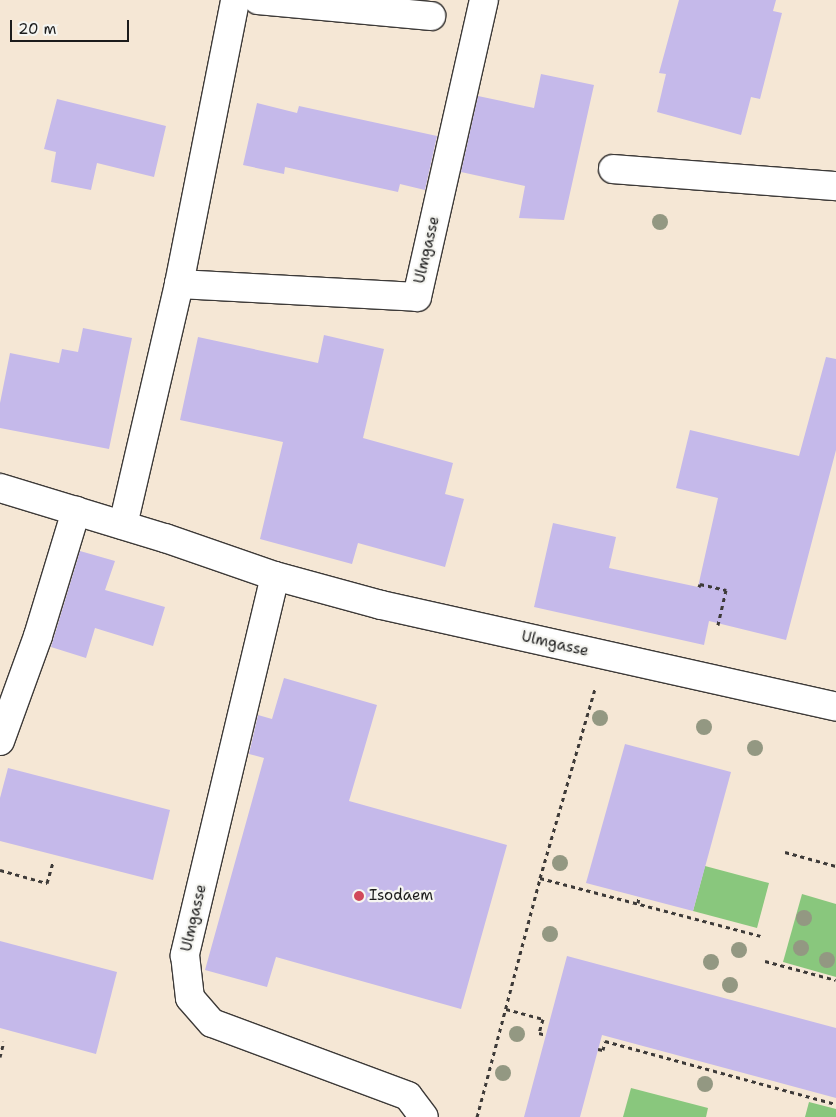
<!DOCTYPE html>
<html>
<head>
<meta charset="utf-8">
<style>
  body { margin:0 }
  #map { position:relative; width:836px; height:1117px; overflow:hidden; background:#f5e7d5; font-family:"Shantell Sans",sans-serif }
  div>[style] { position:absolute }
  .green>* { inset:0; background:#89c77d }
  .building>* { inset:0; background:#c5b9ea }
  .path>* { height:3px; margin-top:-1.5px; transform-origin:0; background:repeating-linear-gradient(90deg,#3d3a38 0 4px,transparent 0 8px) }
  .roads { filter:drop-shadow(1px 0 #3d3a38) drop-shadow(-1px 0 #3d3a38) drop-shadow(0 1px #3d3a38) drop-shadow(0 -1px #3d3a38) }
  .minor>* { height:28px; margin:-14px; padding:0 14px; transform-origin:14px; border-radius:14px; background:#fff }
  .trees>* { width:16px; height:16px; margin:-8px; border-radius:50%; background:#939882 }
  .dots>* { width:14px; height:14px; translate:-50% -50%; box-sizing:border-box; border:2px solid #f6f6f2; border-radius:50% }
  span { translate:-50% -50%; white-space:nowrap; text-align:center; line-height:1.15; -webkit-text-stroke:4.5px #f6f6f2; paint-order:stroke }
  .street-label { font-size:15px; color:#1c1c1c }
  .poi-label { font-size:15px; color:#1c1c1c }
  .left { translate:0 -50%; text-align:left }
  .scale { position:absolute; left:10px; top:20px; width:119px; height:22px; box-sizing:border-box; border:2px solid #1c1c1c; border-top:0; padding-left:6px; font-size:15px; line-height:18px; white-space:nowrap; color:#1c1c1c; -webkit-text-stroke:4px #f6f6f2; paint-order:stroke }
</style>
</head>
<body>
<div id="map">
  <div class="green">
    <div style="clip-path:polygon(705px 866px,769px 883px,757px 928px,693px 911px)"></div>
    <div style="clip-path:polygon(802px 894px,836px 904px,836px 977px,783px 962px)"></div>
    <div style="clip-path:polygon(631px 1088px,708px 1108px,706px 1117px,623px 1117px)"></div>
    <div style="clip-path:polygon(809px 1102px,836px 1109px,836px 1117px,805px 1117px)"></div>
  </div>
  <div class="building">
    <div style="clip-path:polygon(679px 0,776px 0,773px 11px,782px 13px,760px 99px,751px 97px,741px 135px,657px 112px,666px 74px,659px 73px)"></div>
    <div style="clip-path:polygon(541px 74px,594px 85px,564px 220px,519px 218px,525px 186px,461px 172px,478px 96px,534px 108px)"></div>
    <div style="clip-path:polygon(57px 99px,166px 126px,154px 177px,97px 163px,91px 190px,51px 182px,56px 152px,44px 149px)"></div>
    <div style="clip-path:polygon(257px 103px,297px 113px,299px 106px,437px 136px,425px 190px,400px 184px,398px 192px,285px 167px,284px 174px,243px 165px)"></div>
    <div style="clip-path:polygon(83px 328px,132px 338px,109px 449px,0 428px,0 403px,10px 353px,59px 363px,62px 349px,78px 352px)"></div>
    <div style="clip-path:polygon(324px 335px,384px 349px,363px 438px,453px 463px,445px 494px,464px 499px,445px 567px,358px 543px,352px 564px,260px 539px,283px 442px,180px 420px,198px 337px,318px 363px)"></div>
    <div style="clip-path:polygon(826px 357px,836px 359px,836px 450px,786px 640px,709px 621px,704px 645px,534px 607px,553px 523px,616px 537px,609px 568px,698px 587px,718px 498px,676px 488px,690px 430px,799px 456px)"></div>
    <div style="clip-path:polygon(80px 551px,115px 561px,105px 590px,165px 607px,153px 646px,95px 628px,86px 658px,51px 647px)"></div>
    <div style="clip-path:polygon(284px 678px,377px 705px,349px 801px,507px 845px,461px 1009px,276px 957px,267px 987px,205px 970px,264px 758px,249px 754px,258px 715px,272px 719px)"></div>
    <div style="clip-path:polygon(625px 744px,731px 772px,693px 911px,586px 883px)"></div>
    <div style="clip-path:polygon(8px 768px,170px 810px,153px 880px,0 841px,0 798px)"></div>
    <div style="clip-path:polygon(0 941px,117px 972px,96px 1054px,0 1028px)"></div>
    <div style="clip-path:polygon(567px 956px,836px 1028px,836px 1098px,602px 1035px,580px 1117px,524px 1117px)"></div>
  </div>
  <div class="path">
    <div style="left:699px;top:587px;width:3px;rotate:-72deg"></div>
    <div style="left:700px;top:584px;width:27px;rotate:13deg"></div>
    <div style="left:726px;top:590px;width:36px;rotate:103deg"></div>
    <div style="left:785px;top:852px;width:53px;rotate:15.4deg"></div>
    <div style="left:0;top:870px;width:49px;rotate:15.5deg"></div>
    <div style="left:47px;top:883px;width:22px;rotate:-74deg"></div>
    <div style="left:540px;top:878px;width:228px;rotate:14.7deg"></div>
    <div style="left:638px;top:903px;width:6px;rotate:-81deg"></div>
    <div style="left:765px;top:961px;width:73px;rotate:15deg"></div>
    <div style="left:506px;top:1009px;width:38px;rotate:15deg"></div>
    <div style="left:543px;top:1019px;width:15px;rotate:106deg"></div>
    <div style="left:539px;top:1033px;width:7px;rotate:16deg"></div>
    <div style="left:598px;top:1049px;width:5px;rotate:11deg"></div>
    <div style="left:603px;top:1050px;width:9px;rotate:-77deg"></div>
    <div style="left:605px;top:1041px;width:239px;rotate:15.3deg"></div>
    <div style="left:0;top:1057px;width:16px;rotate:-76deg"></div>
    <div style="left:477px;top:1117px;width:247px;rotate:-75.2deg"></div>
    <div style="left:540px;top:878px;width:197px;rotate:-73.8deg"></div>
  </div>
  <div class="roads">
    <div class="minor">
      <div style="left:258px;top:0;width:174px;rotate:5.3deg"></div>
      <div style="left:613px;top:169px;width:224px;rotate:4.4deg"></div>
      <div style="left:179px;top:284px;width:238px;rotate:3.1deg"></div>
      <div style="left:417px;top:297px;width:304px;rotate:-77.3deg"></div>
      <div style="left:0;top:488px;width:172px;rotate:16.9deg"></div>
      <div style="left:165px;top:538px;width:116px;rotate:19.1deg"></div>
      <div style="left:275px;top:576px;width:110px;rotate:15.3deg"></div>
      <div style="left:381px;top:605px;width:466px;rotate:12.6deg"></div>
      <div style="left:123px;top:525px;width:247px;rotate:-76.9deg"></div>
      <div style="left:179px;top:284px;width:289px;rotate:-78.8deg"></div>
      <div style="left:275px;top:576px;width:390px;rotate:103.4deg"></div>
      <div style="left:185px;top:955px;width:43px;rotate:83.4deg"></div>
      <div style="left:190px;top:998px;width:33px;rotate:49deg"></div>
      <div style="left:212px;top:1023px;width:209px;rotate:20.4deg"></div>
      <div style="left:408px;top:1096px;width:26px;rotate:53deg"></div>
      <div style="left:0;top:741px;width:112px;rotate:-70.1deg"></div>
      <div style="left:38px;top:636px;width:131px;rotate:-73.1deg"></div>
    </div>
  </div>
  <div class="trees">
    <div style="left:660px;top:222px"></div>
    <div style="left:600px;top:718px"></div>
    <div style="left:704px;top:727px"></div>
    <div style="left:755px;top:748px"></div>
    <div style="left:560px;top:863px"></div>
    <div style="left:804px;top:918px"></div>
    <div style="left:550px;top:934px"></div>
    <div style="left:801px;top:948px"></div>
    <div style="left:739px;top:950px"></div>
    <div style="left:827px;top:960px"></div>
    <div style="left:711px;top:962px"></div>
    <div style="left:730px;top:985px"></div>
    <div style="left:517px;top:1034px"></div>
    <div style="left:503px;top:1073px"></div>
    <div style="left:705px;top:1084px"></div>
  </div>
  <div class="dots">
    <div style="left:359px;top:896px;background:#d1495b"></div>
  </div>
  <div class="street-label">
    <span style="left:427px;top:250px;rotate:-77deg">Ulmgasse</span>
    <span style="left:555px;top:644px;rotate:13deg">Ulmgasse</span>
    <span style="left:194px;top:918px;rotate:-77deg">Ulmgasse</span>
  </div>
  <div class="poi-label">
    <span class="left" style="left:369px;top:896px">Isodaem</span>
  </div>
  <div class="scale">20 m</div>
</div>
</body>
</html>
